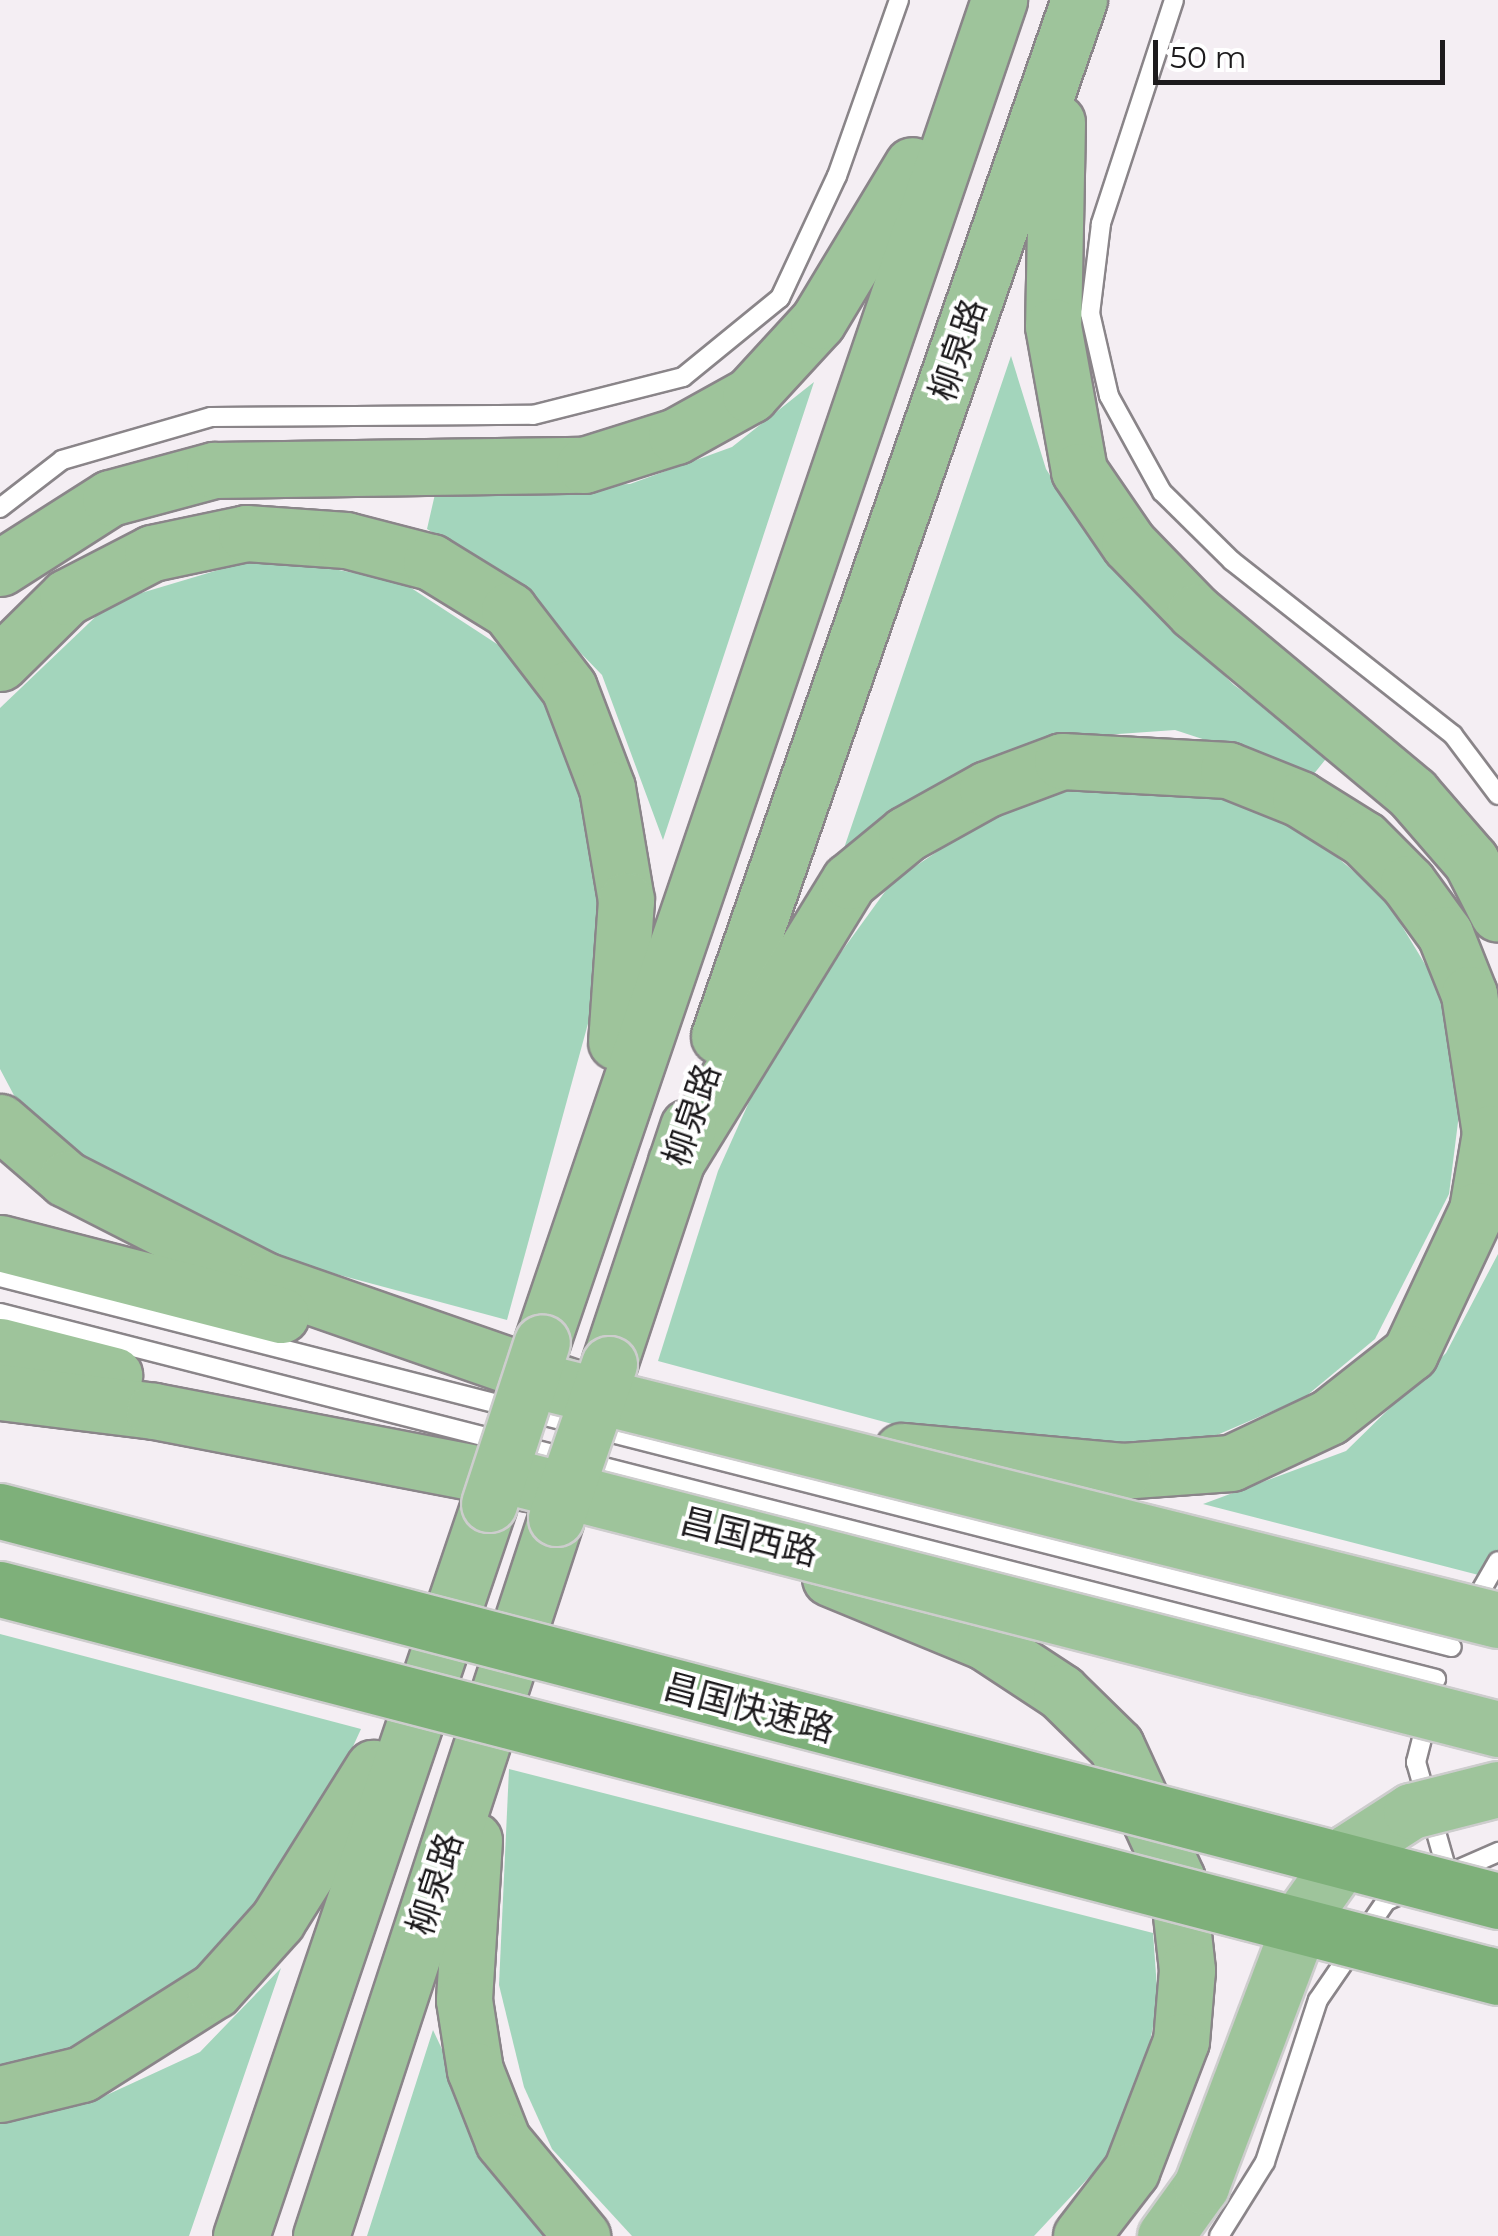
<!DOCTYPE html>
<html>
<head>
<meta charset="utf-8">
<style>
  body { margin:0 }
  #map { position:relative; width:1498px; height:2236px; overflow:hidden; background:#f4eef3; font-family:Montserrat,"Noto Sans SC",sans-serif }
  div>[style] { position:absolute }
  .green>* { inset:0; background:#a3d5bc }
  .roads { filter:drop-shadow(2px 0 #8a8589) drop-shadow(-2px 0 #8a8589) drop-shadow(0 2px #8a8589) drop-shadow(0 -2px #8a8589) }
  .service>* { height:18px; margin:-9px; padding:0 9px; transform-origin:9px; border-radius:9px; background:#fff }
  .primary>* { height:55px; margin:-27.5px; padding:0 27.5px; transform-origin:27.5px; border-radius:27.5px; background:#9ec49b }
  .bridges { filter:drop-shadow(2px 0 #cdcdcd) drop-shadow(-2px 0 #cdcdcd) drop-shadow(0 2px #cdcdcd) drop-shadow(0 -2px #cdcdcd) }
  .primary-bridge>* { height:55px; margin:-27.5px; padding:0 27.5px; transform-origin:27.5px; border-radius:27.5px; background:#9ec49b }
  .trunk-bridge>* { height:55px; margin:-27.5px; padding:0 27.5px; transform-origin:27.5px; border-radius:27.5px; background:#7eb07a }
  span { translate:-50% -50%; white-space:nowrap; text-align:center; line-height:1.15; -webkit-text-stroke:8px #fff; paint-order:stroke }
  .street-label { font-size:35px; color:#1d1b1d }
  .scale { position:absolute; left:1153px; top:40px; width:292px; height:45px; box-sizing:border-box; border:5px solid #1d1b1d; border-top:0; padding-left:12px; font-size:30px; line-height:35px; white-space:nowrap; color:#1d1b1d; -webkit-text-stroke:8px #fff; paint-order:stroke }
</style>
</head>
<body>
<div id="map">
  <div class="green">
    <div style="clip-path:polygon(1011px 356px,1046px 469px,1104px 560px,1234px 685px,1329px 755px,1313px 775px,1175px 730px,1062px 738px,936px 784px,839px 863px)"></div>
    <div style="clip-path:polygon(814px 382px,663px 840px,602px 675px,508px 578px,427px 529px,435px 494px,630px 484px,732px 447px)"></div>
    <div style="clip-path:polygon(265px 556px,402px 582px,523px 661px,594px 785px,610px 943px,507px 1320px,265px 1255px,128px 1195px,17px 1101px,0 1069px,0 708px,111px 602px)"></div>
    <div style="clip-path:polygon(1095px 784px,1214px 792px,1304px 829px,1385px 898px,1440px 989px,1461px 1098px,1449px 1194px,1375px 1339px,1305px 1397px,1187px 1448px,907px 1428px,658px 1361px,718px 1171px,776px 1042px,892px 882px,999px 810px)"></div>
    <div style="clip-path:polygon(1498px 1254px,1498px 1580px,1203px 1504px,1346px 1451px,1446px 1353px)"></div>
    <div style="clip-path:polygon(0 1634px,361px 1729px,317px 1825px,259px 1914px,179px 1995px,55px 2062px,0 2065px)"></div>
    <div style="clip-path:polygon(509px 1769px,1153px 1933px,1158px 2002px,1141px 2086px,1106px 2159px,1034px 2236px,632px 2236px,552px 2149px,524px 2087px,499px 1985px)"></div>
    <div style="clip-path:polygon(281px 1968px,189px 2236px,0 2236px,0 2120px,98px 2099px,200px 2052px)"></div>
    <div style="clip-path:polygon(433px 2030px,478px 2126px,559px 2236px,367px 2236px)"></div>
  </div>
  <div class="roads">
    <div class="service">
      <div style="left:1174px;top:0;width:236px;rotate:108.1deg"></div>
      <div style="left:1101px;top:224px;width:90px;rotate:97deg"></div>
      <div style="left:1090px;top:313px;width:85px;rotate:77.1deg"></div>
      <div style="left:1109px;top:396px;width:110px;rotate:61.1deg"></div>
      <div style="left:1162px;top:492px;width:98px;rotate:44.6deg"></div>
      <div style="left:1232px;top:561px;width:281px;rotate:38.2deg"></div>
      <div style="left:1453px;top:735px;width:75px;rotate:53.1deg"></div>
      <div style="left:0;top:508px;width:78px;rotate:-37.7deg"></div>
      <div style="left:62px;top:460px;width:155px;rotate:-16.1deg"></div>
      <div style="left:211px;top:417px;width:322px;rotate:-0.4deg"></div>
      <div style="left:533px;top:415px;width:155px;rotate:-14.2deg"></div>
      <div style="left:683px;top:377px;width:125px;rotate:-39.2deg"></div>
      <div style="left:780px;top:298px;width:135px;rotate:-65deg"></div>
      <div style="left:837px;top:176px;width:187px;rotate:-70.6deg"></div>
      <div style="left:0;top:1277px;width:1498px;rotate:14.3deg"></div>
      <div style="left:0;top:1313px;width:1482px;rotate:14.3deg"></div>
      <div style="left:1471px;top:1608px;width:54px;rotate:-60.1deg"></div>
      <div style="left:1428px;top:1715px;width:49px;rotate:104.3deg"></div>
      <div style="left:1416px;top:1762px;width:116px;rotate:74.1deg"></div>
      <div style="left:1448px;top:1874px;width:55px;rotate:-23.7deg"></div>
      <div style="left:1219px;top:2236px;width:87px;rotate:-58.1deg"></div>
      <div style="left:1265px;top:2162px;width:170px;rotate:-71.9deg"></div>
      <div style="left:1318px;top:2000px;width:120px;rotate:-55.5deg"></div>
      <div style="left:1386px;top:1901px;width:22px;rotate:-24deg"></div>
    </div>
    <div class="primary">
      <div style="left:1057px;top:122px;width:204px;rotate:91.1deg"></div>
      <div style="left:1053px;top:326px;width:147px;rotate:79.8deg"></div>
      <div style="left:1079px;top:471px;width:88px;rotate:55.6deg"></div>
      <div style="left:1129px;top:544px;width:95px;rotate:45.9deg"></div>
      <div style="left:1195px;top:612px;width:283px;rotate:39.8deg"></div>
      <div style="left:1412px;top:793px;width:90px;rotate:49.1deg"></div>
      <div style="left:1471px;top:861px;width:59px;rotate:63deg"></div>
      <div style="left:0;top:568px;width:130px;rotate:-32.5deg"></div>
      <div style="left:110px;top:498px;width:108px;rotate:-15.1deg"></div>
      <div style="left:214px;top:470px;width:370px;rotate:-0.8deg"></div>
      <div style="left:584px;top:465px;width:96px;rotate:-17.5deg"></div>
      <div style="left:676px;top:436px;width:85px;rotate:-29deg"></div>
      <div style="left:750px;top:395px;width:100px;rotate:-47.4deg"></div>
      <div style="left:818px;top:321px;width:182px;rotate:-58.9deg"></div>
      <div style="left:0;top:663px;width:94px;rotate:-44.6deg"></div>
      <div style="left:67px;top:597px;width:96px;rotate:-27.4deg"></div>
      <div style="left:152px;top:553px;width:96px;rotate:-12deg"></div>
      <div style="left:246px;top:533px;width:100px;rotate:4deg"></div>
      <div style="left:346px;top:540px;width:88px;rotate:14.5deg"></div>
      <div style="left:431px;top:562px;width:92px;rotate:31.6deg"></div>
      <div style="left:509px;top:610px;width:98px;rotate:52.4deg"></div>
      <div style="left:569px;top:688px;width:107px;rotate:69.2deg"></div>
      <div style="left:607px;top:788px;width:114px;rotate:80.4deg"></div>
      <div style="left:626px;top:900px;width:142px;rotate:94deg"></div>
      <div style="left:719px;top:1036px;width:1097px;rotate:-70.84deg"></div>
      <div style="left:0;top:1122px;width:87px;rotate:40.8deg"></div>
      <div style="left:66px;top:1179px;width:222px;rotate:27deg"></div>
      <div style="left:264px;top:1280px;width:331px;rotate:19.2deg"></div>
      <div style="left:676px;top:1162px;width:330px;rotate:-58.4deg"></div>
      <div style="left:849px;top:881px;width:74px;rotate:-39.5deg"></div>
      <div style="left:906px;top:834px;width:93px;rotate:-29.1deg"></div>
      <div style="left:987px;top:789px;width:80px;rotate:-20.5deg"></div>
      <div style="left:1062px;top:761px;width:166px;rotate:3.1deg"></div>
      <div style="left:1228px;top:770px;width:78px;rotate:21.9deg"></div>
      <div style="left:1300px;top:799px;width:75px;rotate:32deg"></div>
      <div style="left:1364px;top:839px;width:62px;rotate:45deg"></div>
      <div style="left:1408px;top:883px;width:63px;rotate:54deg"></div>
      <div style="left:1445px;top:934px;width:65px;rotate:68.2deg"></div>
      <div style="left:1469px;top:994px;width:141px;rotate:81.4deg"></div>
      <div style="left:1490px;top:1133px;width:78px;rotate:99.6deg"></div>
      <div style="left:1477px;top:1210px;width:158px;rotate:115.1deg"></div>
      <div style="left:1410px;top:1353px;width:103px;rotate:141.7deg"></div>
      <div style="left:1329px;top:1417px;width:108px;rotate:154.9deg"></div>
      <div style="left:1231px;top:1463px;width:108px;rotate:175.8deg"></div>
      <div style="left:1123px;top:1471px;width:222px;rotate:-174.8deg"></div>
      <div style="left:0;top:1243px;width:290px;rotate:14.4deg"></div>
      <div style="left:542px;top:1342px;width:1418px;rotate:-71.19deg"></div>
      <div style="left:0;top:1346px;width:118px;rotate:14.3deg"></div>
      <div style="left:609px;top:1364px;width:250px;rotate:-71.6deg"></div>
      <div style="left:0;top:1392px;width:155px;rotate:7deg"></div>
      <div style="left:154px;top:1411px;width:397px;rotate:10.9deg"></div>
      <div style="left:830px;top:1578px;width:168px;rotate:22.4deg"></div>
      <div style="left:985px;top:1642px;width:91px;rotate:33.3deg"></div>
      <div style="left:1061px;top:1692px;width:77px;rotate:44.5deg"></div>
      <div style="left:1116px;top:1746px;width:146px;rotate:65.4deg"></div>
      <div style="left:1177px;top:1879px;width:92px;rotate:83.7deg"></div>
      <div style="left:1187px;top:1970px;width:71px;rotate:94.8deg"></div>
      <div style="left:1181px;top:2041px;width:139px;rotate:111deg"></div>
      <div style="left:1131px;top:2171px;width:82px;rotate:127.6deg"></div>
      <div style="left:474px;top:1840px;width:160px;rotate:93.6deg"></div>
      <div style="left:464px;top:2000px;width:71px;rotate:81.1deg"></div>
      <div style="left:475px;top:2070px;width:76px;rotate:68.5deg"></div>
      <div style="left:503px;top:2141px;width:124px;rotate:50.3deg"></div>
      <div style="left:0;top:2094px;width:84px;rotate:-13.7deg"></div>
      <div style="left:82px;top:2074px;width:157px;rotate:-32.3deg"></div>
      <div style="left:215px;top:1990px;width:93px;rotate:-48.1deg"></div>
      <div style="left:277px;top:1921px;width:181px;rotate:-57.9deg"></div>
      <div style="left:241px;top:2236px;width:773px;rotate:-71.28deg"></div>
      <div style="left:321px;top:2236px;width:755px;rotate:-71.88deg"></div>
    </div>
  </div>
  <div class="bridges">
    <div class="primary-bridge">
      <div style="left:555px;top:1385px;width:972px;rotate:13.99deg"></div>
      <div style="left:524px;top:1480px;width:1005px;rotate:14.34deg"></div>
      <div style="left:489px;top:1504px;width:170px;rotate:-71.9deg"></div>
      <div style="left:556px;top:1518px;width:163px;rotate:-71deg"></div>
      <div style="left:1165px;top:2236px;width:62px;rotate:-54.2deg"></div>
      <div style="left:1201px;top:2186px;width:291px;rotate:-69.3deg"></div>
      <div style="left:1304px;top:1914px;width:77px;rotate:-54.5deg"></div>
      <div style="left:1349px;top:1851px;width:74px;rotate:-32.8deg"></div>
      <div style="left:1411px;top:1811px;width:90px;rotate:-14.2deg"></div>
    </div>
    <div class="trunk-bridge">
      <div style="left:0;top:1511px;width:1548px;rotate:14.59deg"></div>
      <div style="left:0;top:1589px;width:1547px;rotate:14.52deg"></div>
    </div>
  </div>
  <div class="street-label">
    <span style="left:958px;top:350px;rotate:-71deg">柳泉路</span>
    <span style="left:692px;top:1115px;rotate:-71deg">柳泉路</span>
    <span style="left:749px;top:1537px;rotate:14deg">昌国西路</span>
    <span style="left:749px;top:1708px;rotate:15deg">昌国快速路</span>
    <span style="left:435px;top:1884px;rotate:-72deg">柳泉路</span>
  </div>
  <div class="scale">50 m</div>
</div>
</body>
</html>
